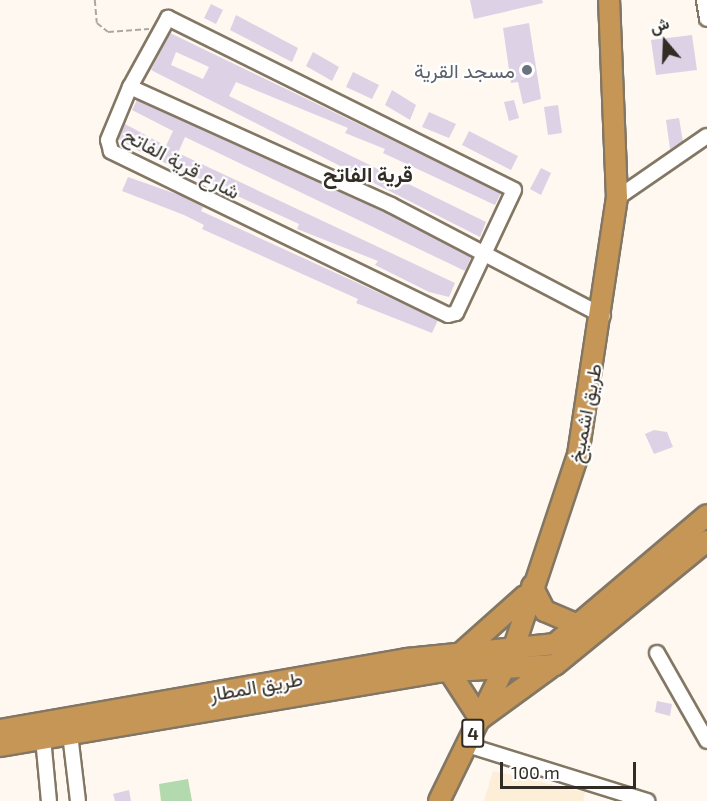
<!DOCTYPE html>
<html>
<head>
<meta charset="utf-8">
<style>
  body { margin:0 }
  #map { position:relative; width:707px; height:801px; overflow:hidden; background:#fef8f0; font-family:"Exo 2",Vazirmatn,sans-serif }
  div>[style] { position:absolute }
  .built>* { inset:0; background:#fdeed8 }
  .green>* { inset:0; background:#b3d9af }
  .building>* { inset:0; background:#ddd1e6 }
  .path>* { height:1.5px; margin-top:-0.75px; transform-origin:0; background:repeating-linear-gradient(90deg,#ada79f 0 6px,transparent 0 9px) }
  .roads { filter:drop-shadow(2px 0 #837764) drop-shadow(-2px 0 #837764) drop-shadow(0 2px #837764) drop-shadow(0 -2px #837764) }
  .minor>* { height:14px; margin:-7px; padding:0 7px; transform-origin:7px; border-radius:7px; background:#fff }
  .highway>* { height:20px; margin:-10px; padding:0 10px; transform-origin:10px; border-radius:10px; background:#c59656 }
  .dots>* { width:16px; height:16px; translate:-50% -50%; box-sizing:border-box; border:3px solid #fff; border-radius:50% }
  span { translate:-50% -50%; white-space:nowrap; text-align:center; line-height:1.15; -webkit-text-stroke:4.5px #fff; paint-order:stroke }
  .shield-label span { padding:2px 4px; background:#fff; border:2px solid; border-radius:4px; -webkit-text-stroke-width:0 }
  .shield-label { font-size:18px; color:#312c24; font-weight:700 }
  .worship-label { font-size:20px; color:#5b616d }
  .right { translate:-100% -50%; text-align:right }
  .street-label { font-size:20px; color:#312c24 }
  .neighbourhood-label { font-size:21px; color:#312c24; font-weight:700 }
  .north { position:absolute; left:635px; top:12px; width:60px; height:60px; -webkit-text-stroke:4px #fff; paint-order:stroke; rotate:341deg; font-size:16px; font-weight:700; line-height:24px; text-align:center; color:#312c24 }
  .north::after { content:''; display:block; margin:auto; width:21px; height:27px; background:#312c24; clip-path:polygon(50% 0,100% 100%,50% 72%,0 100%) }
  .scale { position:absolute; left:500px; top:762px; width:136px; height:27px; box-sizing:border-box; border:3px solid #312c24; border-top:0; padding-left:8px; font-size:18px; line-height:21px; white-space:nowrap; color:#312c24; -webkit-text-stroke:4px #fff; paint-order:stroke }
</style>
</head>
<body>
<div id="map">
  <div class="built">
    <div style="clip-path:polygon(493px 771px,585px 792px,583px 801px,484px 801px)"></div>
  </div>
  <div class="green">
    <div style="clip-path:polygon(188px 779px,192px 801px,161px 801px,159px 784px)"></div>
  </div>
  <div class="building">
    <div style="clip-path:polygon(470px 0,542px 0,543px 3px,474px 19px)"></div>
    <div style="clip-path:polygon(211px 4px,223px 10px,216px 24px,204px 18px)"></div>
    <div style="clip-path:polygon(236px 15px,298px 48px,292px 62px,230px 30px)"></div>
    <div style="clip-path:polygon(529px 23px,541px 99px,523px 104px,518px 82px,511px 83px,503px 28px)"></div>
    <div style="clip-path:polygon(evenodd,170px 33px,501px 193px,495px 205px,383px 153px,385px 149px,345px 133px,348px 128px,236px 82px,229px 96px,486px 222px,480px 237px,151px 70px,170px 33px,176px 52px,209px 67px,203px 79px,171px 65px,176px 52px)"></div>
    <div style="clip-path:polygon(692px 35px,697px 70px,656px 75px,651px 40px)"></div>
    <div style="clip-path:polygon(313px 52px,339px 67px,332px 81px,306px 66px)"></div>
    <div style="clip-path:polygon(353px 72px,379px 85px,372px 99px,346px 87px)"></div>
    <div style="clip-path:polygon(392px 90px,416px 105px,410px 120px,385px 105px)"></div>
    <div style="clip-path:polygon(137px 100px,391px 215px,471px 257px,465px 271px,185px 137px,178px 153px,455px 283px,449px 297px,429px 292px,375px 265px,378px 261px,297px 229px,299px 224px,139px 151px,118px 139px,125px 124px,166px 146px,173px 131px,132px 110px)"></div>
    <div style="clip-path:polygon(514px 100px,519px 118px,509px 121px,504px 102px)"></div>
    <div style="clip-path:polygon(558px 105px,562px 133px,548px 135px,544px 107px)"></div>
    <div style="clip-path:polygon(429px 112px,456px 124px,449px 138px,422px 127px)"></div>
    <div style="clip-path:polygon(679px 118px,683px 142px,670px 149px,666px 120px)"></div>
    <div style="clip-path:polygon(469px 131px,518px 156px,511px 170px,462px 145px)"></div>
    <div style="clip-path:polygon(541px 168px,551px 173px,541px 195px,530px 189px)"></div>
    <div style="clip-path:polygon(128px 177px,182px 196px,203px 207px,201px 211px,438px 320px,432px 333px,356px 303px,358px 299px,202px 229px,204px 225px,184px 215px,122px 191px)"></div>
    <div style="clip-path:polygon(654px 430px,667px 432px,673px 447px,654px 454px,645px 434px)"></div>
    <div style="clip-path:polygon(657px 701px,672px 704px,670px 716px,655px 712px)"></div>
    <div style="clip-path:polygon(129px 790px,131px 801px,115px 801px,113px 794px)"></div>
  </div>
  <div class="path">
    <div style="left:95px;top:0;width:23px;rotate:85deg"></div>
    <div style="left:97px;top:23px;width:14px;rotate:39deg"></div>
    <div style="left:108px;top:32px;width:41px;rotate:-4.2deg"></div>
  </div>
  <div class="roads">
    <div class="minor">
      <div style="left:704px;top:0;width:19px;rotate:81deg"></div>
      <div style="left:168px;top:18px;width:386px;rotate:26.4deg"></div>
      <div style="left:514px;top:190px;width:136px;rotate:115.2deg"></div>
      <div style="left:456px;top:313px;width:8px;rotate:166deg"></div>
      <div style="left:448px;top:315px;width:375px;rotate:-154.1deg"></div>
      <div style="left:111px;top:151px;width:11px;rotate:-105deg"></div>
      <div style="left:108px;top:140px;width:57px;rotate:-67.5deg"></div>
      <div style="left:130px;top:87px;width:79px;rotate:-61.2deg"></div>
      <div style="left:130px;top:87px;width:286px;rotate:24.3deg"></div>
      <div style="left:391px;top:205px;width:239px;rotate:27.6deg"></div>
      <div style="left:617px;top:198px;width:109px;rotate:-34.6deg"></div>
      <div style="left:657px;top:653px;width:101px;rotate:60.4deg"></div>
      <div style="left:70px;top:734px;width:67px;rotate:83.2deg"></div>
      <div style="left:43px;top:738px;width:63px;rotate:84.6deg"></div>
      <div style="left:467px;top:745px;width:189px;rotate:17.3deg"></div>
    </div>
    <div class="highway">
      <div style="left:532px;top:586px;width:28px;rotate:63deg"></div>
      <div style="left:545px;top:611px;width:39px;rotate:23deg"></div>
      <div style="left:461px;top:653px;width:86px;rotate:-41.7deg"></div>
      <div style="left:449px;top:671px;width:57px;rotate:57.1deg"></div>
      <div style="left:480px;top:719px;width:87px;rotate:-36.1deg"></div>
      <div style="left:0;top:730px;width:413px;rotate:-9.9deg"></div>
      <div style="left:407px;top:659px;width:149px;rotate:-5.8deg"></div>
      <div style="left:555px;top:644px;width:199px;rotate:-40.3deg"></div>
      <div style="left:0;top:746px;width:442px;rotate:-9.6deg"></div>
      <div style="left:436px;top:672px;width:119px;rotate:-3.4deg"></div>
      <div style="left:555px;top:665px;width:196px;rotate:-39.2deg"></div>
      <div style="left:439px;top:801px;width:168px;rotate:-63.9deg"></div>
      <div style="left:513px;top:650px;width:206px;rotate:-71.6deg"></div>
      <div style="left:578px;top:455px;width:260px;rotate:-81.4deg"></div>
      <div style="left:617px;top:198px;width:198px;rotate:-92.3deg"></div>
    </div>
  </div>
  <div class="dots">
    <div style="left:527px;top:70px;background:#6b7280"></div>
  </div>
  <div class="shield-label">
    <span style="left:473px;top:733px">4</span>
  </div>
  <div class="worship-label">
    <span class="right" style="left:515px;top:70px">مسجد القرية</span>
  </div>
  <div class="street-label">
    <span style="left:182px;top:163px;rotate:28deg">شارع قرية الفاتح</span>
    <span style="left:585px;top:413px;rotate:-79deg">طريق اشميخ</span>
    <span style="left:256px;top:686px;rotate:-10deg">طريق المطار</span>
  </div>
  <div class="neighbourhood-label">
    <span style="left:368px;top:174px">قرية الفاتح</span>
  </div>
  <div class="north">ش</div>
  <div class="scale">100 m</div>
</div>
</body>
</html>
